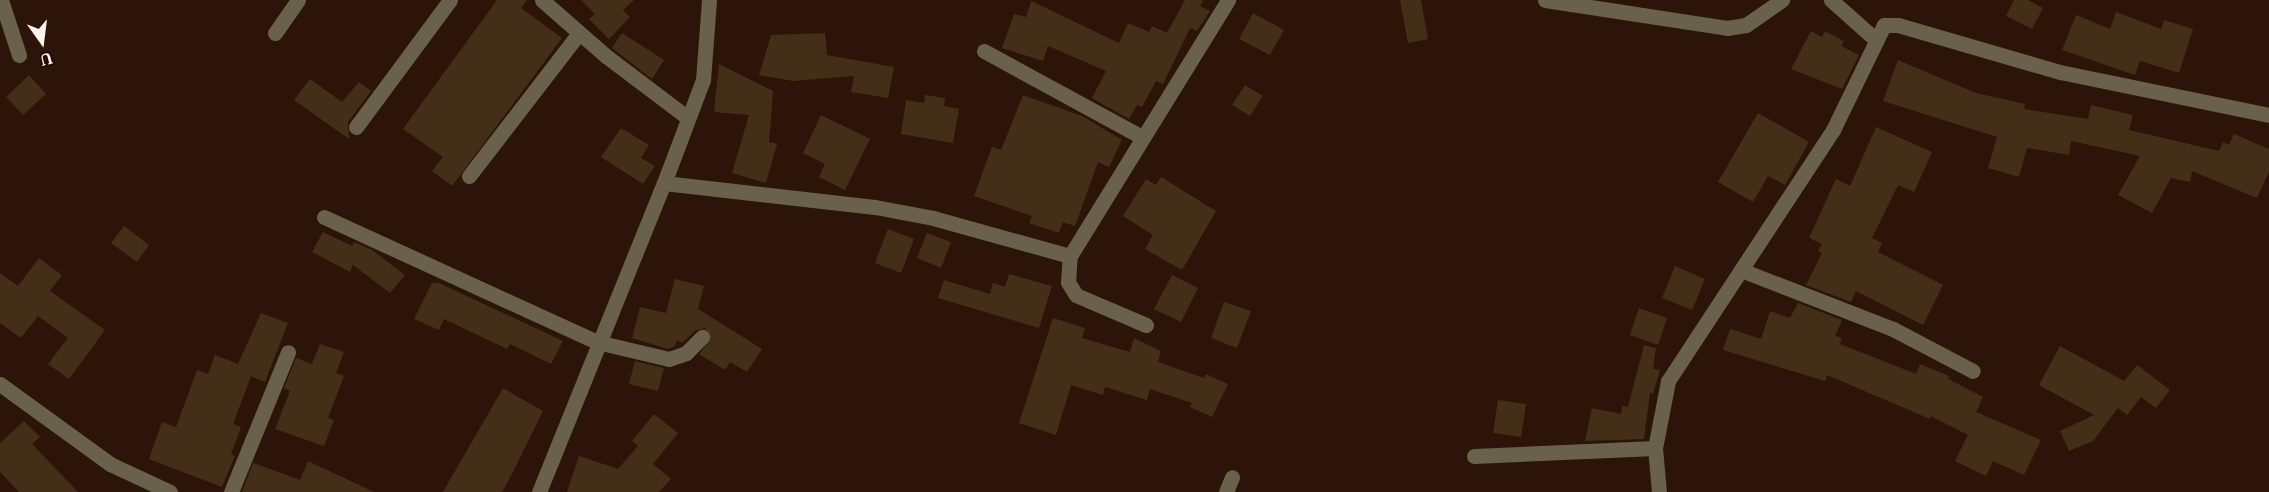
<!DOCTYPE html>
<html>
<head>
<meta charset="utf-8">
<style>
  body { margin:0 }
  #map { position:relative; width:2269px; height:492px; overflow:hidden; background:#2d1408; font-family:"IBM Plex Serif",serif }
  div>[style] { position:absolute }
  .building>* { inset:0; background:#432f18 }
  .street>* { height:15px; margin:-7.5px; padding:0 7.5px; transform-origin:7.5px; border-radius:7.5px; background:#69614b }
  span { translate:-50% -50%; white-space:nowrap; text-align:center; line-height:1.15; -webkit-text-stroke:5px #230b02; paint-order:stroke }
  .north { position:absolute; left:12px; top:12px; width:60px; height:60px; -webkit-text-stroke:4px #230b02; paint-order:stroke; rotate:166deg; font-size:16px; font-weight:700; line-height:24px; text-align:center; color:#fef2ed }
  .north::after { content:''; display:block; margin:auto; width:21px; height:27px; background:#fef2ed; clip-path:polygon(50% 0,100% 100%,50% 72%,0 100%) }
</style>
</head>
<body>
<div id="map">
  <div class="building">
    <div style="clip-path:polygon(497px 0,527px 0,521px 8px,562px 38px,452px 186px,432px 171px,443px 157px,403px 129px)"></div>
    <div style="clip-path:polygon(581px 0,634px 0,623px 10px,630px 17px,609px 39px,589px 19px,595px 14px)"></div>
    <div style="clip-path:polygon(1185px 0,1203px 0,1200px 6px,1210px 11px,1197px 31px,1190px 28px,1163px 84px,1156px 81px,1142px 107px,1137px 105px,1129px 119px,1092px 98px,1106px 71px,1048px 46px,1043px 61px,1002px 48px,1014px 14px,1026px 17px,1031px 1px,1119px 43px,1128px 23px,1149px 32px,1152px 26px,1167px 33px)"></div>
    <div style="clip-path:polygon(1400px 0,1421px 0,1428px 39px,1408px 43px)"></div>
    <div style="clip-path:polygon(2014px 0,2028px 0,2043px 8px,2032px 29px,2006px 16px)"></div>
    <div style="clip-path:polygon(2116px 12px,2161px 29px,2164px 20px,2193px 29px,2179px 73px,2140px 61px,2135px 75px,2062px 50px,2076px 15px,2110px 29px)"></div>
    <div style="clip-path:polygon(1253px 13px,1284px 30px,1270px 55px,1239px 39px)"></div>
    <div style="clip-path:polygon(1811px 31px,1822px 37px,1825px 31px,1844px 41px,1841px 46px,1859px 55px,1842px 89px,1791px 69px)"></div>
    <div style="clip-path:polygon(622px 33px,664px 60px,652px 79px,612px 48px)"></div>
    <div style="clip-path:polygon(825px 33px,827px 55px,894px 67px,888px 98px,851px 92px,854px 76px,793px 81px,759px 75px,771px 35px)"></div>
    <div style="clip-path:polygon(1898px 60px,1976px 93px,2025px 104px,2024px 109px,2088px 119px,2091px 105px,2133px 115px,2129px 130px,2219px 151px,2223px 142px,2229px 145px,2234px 134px,2269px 149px,2269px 172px,2257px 198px,2192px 171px,2190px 182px,2171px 178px,2152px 213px,2118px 195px,2140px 156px,2071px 141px,2069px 155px,2027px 148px,2019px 177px,1988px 168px,1997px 137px,1883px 101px)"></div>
    <div style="clip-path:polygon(719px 64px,773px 91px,769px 142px,777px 144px,766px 183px,732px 173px,749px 115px,714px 112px)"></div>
    <div style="clip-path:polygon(29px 75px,46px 94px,23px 115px,6px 97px)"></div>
    <div style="clip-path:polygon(310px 79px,342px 102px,359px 82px,371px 91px,348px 122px,349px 139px,294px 100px)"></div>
    <div style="clip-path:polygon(1245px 85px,1263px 96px,1250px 116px,1232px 105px)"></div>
    <div style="clip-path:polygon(925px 95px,945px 98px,944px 106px,959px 109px,953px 143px,901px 134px,906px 100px,924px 103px)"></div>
    <div style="clip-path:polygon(1023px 95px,1082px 116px,1122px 140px,1109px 167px,1098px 162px,1075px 226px,1063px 222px,1059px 233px,1029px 223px,1032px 216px,974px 196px,992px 147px,1001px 150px)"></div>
    <div style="clip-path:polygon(1758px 113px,1809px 142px,1785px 185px,1768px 176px,1753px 202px,1718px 182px)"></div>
    <div style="clip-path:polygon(821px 115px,870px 139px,845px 190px,819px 177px,825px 164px,803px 153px)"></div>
    <div style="clip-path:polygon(1876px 127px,1932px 152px,1914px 192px,1898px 185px,1872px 238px,1882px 243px,1878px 252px,1943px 285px,1923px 325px,1856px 291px,1851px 302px,1806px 285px,1822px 253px,1818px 251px,1822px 244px,1809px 238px,1836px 179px,1850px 186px)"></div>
    <div style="clip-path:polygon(621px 128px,649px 145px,641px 158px,655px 166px,643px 184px,601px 157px)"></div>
    <div style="clip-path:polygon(1161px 177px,1216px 211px,1182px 270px,1145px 249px,1153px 235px,1123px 216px,1146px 179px,1156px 185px)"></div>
    <div style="clip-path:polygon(124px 226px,149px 245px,137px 262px,111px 243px)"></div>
    <div style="clip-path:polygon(888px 229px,914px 239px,901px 273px,875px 263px)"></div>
    <div style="clip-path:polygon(323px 232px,352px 246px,354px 242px,372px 250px,405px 275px,390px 293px,353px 265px,350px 272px,312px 252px)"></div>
    <div style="clip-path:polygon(927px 233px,951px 242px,941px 268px,917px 258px)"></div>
    <div style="clip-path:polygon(39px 258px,62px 275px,50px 291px,105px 330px,69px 379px,48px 364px,68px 338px,38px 316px,21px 338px,0 323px,0 273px,18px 286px)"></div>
    <div style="clip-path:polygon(1675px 266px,1705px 279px,1692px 310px,1662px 298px)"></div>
    <div style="clip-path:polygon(1009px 274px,1052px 286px,1039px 328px,938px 298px,944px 280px,990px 294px,993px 283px,1005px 287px)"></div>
    <div style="clip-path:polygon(1172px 275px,1198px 288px,1181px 322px,1154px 309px)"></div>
    <div style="clip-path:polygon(675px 279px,704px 286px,698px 309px,762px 349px,747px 372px,730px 362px,725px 370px,699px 354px,711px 339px,705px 328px,696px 330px,682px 343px,677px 340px,675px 346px,668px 349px,632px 338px,640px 307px,666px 313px)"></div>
    <div style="clip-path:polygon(432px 283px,439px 283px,563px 341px,551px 364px,510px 344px,507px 349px,444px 319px,439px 330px,414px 319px)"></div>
    <div style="clip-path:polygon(1224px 302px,1251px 311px,1237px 348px,1211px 338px)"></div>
    <div style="clip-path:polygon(1798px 303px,1842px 320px,1835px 336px,1842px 338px,1840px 344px,1916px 374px,1920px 364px,1949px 376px,1948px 379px,1983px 397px,1976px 412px,2041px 440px,2024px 475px,1993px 461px,1986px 476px,1955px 461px,1968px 435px,1931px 416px,1930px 419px,1827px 375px,1825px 381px,1723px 350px,1730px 329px,1761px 339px,1770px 311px,1790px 318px)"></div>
    <div style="clip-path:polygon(1639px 308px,1667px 318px,1658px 345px,1630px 335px)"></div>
    <div style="clip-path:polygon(261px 313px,288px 323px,265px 382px,251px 376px,233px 424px,241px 427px,231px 454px,235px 456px,222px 487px,149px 459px,162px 422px,176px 427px,197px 370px,208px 374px,215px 355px,238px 364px)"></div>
    <div style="clip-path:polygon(1053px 318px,1085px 328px,1082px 338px,1130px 352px,1134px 338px,1161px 351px,1158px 362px,1204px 378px,1206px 374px,1228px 384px,1212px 417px,1190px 407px,1192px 403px,1150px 389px,1147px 400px,1105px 387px,1103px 395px,1071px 385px,1056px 435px,1019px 423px)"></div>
    <div style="clip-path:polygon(320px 344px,344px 352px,336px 373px,344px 376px,328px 418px,334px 420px,324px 446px,275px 429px,290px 391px,284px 388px,296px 358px,312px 364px)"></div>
    <div style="clip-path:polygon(1644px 345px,1656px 348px,1653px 369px,1660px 370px,1653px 394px,1650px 393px,1644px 439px,1585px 441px,1592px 408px,1621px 414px,1622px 406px,1628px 407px)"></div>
    <div style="clip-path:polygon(2060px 346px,2124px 381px,2137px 365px,2170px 390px,2156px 408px,2141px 397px,2127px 415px,2118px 408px,2093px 441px,2069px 451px,2060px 431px,2094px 415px,2039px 385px)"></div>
    <div style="clip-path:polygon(635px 361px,664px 368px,658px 391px,629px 384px)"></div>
    <div style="clip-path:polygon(503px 388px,543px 411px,513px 472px,502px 492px,443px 492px)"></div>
    <div style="clip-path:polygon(1498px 400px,1526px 404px,1521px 437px,1493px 433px)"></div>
    <div style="clip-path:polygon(654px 414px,678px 433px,653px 464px,671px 479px,659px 492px,567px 492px,579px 456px,618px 469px,638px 446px,632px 441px)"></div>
    <div style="clip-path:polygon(24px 421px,40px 437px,32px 444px,78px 492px,19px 492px,0 472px,0 443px)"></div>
    <div style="clip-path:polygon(308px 461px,374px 492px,242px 492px,253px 463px,300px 480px)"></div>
  </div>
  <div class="street">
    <div style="left:1px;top:0;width:58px;rotate:71.9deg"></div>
    <div style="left:542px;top:0;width:85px;rotate:41.2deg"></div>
    <div style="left:606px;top:56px;width:103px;rotate:37.1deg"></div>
    <div style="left:1545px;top:0;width:184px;rotate:8.7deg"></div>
    <div style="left:1727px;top:28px;width:19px;rotate:-9deg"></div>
    <div style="left:1746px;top:25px;width:44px;rotate:-34.8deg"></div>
    <div style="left:1831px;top:0;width:59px;rotate:41.6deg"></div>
    <div style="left:275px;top:33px;width:40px;rotate:-55.1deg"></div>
    <div style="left:984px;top:51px;width:180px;rotate:28.6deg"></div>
    <div style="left:356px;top:127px;width:158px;rotate:-53.5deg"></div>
    <div style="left:469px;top:176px;width:180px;rotate:-52.4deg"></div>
    <div style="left:664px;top:183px;width:110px;rotate:-69.3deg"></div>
    <div style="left:703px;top:80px;width:80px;rotate:-85.7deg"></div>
    <div style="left:324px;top:217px;width:300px;rotate:24.6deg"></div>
    <div style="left:597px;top:342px;width:74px;rotate:13.3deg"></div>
    <div style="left:669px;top:359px;width:18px;rotate:-19deg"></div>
    <div style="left:686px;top:353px;width:23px;rotate:-45deg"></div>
    <div style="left:1741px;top:270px;width:163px;rotate:21.2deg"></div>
    <div style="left:1893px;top:329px;width:90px;rotate:27.7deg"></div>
    <div style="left:1146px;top:325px;width:76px;rotate:-156.8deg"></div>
    <div style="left:1076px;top:295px;width:15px;rotate:-122deg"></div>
    <div style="left:1068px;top:282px;width:26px;rotate:-86deg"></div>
    <div style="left:1070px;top:256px;width:301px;rotate:-58.3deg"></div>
    <div style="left:0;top:384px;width:136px;rotate:36deg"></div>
    <div style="left:110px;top:464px;width:66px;rotate:25deg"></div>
    <div style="left:1474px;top:456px;width:181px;rotate:-2.5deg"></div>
    <div style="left:231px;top:492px;width:151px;rotate:-67.8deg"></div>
    <div style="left:539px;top:492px;width:333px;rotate:-68deg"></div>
    <div style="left:664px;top:183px;width:212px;rotate:6.5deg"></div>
    <div style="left:875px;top:207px;width:59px;rotate:10.7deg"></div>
    <div style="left:933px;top:218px;width:142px;rotate:15.5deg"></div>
    <div style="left:1226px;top:492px;width:16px;rotate:-68deg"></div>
    <div style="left:1659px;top:492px;width:44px;rotate:-95.2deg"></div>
    <div style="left:1655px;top:448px;width:68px;rotate:-79deg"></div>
    <div style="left:1668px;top:381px;width:300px;rotate:-56.7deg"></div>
    <div style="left:1833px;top:130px;width:117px;rotate:-64.1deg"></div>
    <div style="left:1884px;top:25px;width:14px"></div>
    <div style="left:1898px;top:25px;width:169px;rotate:16.2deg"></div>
    <div style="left:2060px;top:72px;width:213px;rotate:11.6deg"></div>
  </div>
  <div class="north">U</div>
</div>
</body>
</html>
